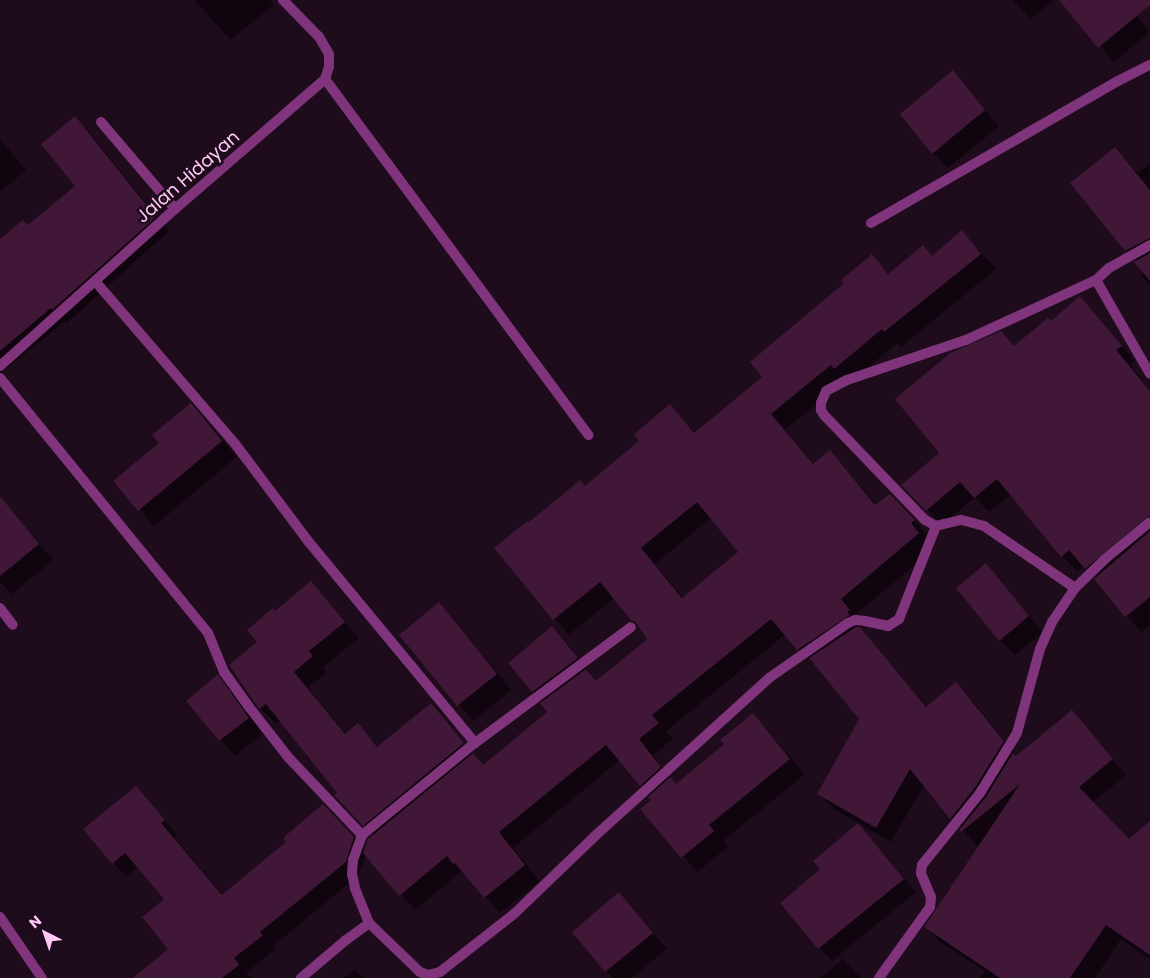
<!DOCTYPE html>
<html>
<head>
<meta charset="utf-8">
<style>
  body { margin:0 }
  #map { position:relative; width:1150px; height:978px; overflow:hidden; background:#1e0b1b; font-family:Poppins,sans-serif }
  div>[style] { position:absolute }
  .shadow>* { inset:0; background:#0007 }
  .building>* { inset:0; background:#401737 }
  .minor>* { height:10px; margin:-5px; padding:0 5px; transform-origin:5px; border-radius:5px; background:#7f347b }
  span { translate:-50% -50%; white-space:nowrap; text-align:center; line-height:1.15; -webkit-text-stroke:5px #1e0b1b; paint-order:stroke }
  .street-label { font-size:18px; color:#ffc8f8 }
  .north { position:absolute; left:20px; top:908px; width:50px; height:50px; -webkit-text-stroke:4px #1e0b1b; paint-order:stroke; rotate:319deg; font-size:14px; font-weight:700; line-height:20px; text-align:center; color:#ffc8f8 }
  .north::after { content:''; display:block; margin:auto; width:18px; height:22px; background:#ffc8f8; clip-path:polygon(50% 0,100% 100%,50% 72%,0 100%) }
</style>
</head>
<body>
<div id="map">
  <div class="shadow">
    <div style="clip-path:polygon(195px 0,270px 0,274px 5px,230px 40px)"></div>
    <div style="clip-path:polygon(1012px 0,1054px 0,1031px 19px)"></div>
    <div style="clip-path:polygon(1060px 0,1124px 0,1150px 32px,1114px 62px)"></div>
    <div style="clip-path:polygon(953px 72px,999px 126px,948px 168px,933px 153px)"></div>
    <div style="clip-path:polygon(75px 118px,88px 131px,169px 231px,67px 323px,65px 321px,0 374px,0 240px,28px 226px,77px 186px)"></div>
    <div style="clip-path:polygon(0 139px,26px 170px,0 192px)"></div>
    <div style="clip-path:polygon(1115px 149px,1138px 173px,1150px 163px,1150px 285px,1141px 275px,1144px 272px,1138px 261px,1126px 250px)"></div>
    <div style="clip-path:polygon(evenodd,962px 232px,996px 269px,901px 347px,897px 343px,850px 383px,847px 380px,785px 430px,814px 464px,830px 451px,877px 505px,905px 511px,929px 536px,925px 539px,934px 549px,855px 615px,864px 626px,861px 628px,862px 632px,927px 707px,956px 684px,971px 699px,1017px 756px,1072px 712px,1126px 775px,1092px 803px,1129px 840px,1150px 823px,1150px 959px,1121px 939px,1095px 978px,980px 978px,985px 971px,940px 942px,926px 927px,983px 841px,977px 846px,924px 785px,891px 842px,834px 809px,819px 794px,861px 718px,815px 663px,813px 664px,786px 634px,666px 731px,673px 739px,653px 755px,676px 785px,725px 744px,753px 715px,805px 774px,723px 841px,728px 847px,697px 872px,642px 809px,653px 800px,651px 796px,620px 760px,513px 848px,540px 881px,500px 913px,462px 871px,415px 910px,366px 854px,359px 875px,273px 946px,275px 949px,246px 973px,251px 978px,135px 978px,170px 949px,166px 900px,138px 867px,126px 876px,113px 863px,136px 787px,177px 835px,174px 837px,223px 895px,337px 819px,365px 850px,374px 836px,280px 720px,276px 724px,260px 708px,230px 665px,258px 642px,276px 613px,311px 583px,359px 638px,323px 667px,327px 672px,308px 688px,346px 734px,358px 725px,379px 748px,431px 705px,484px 766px,549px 712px,533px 691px,552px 628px,567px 643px,597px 682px,648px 639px,614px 598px,569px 635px,495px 548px,586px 487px,641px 441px,670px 406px,695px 433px,763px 377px,845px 283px,872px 256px,890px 275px,923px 247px,933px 257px,962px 232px,711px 518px,740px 552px,684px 598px,655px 564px,711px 518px)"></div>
    <div style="clip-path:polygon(1080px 297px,1135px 361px,1130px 365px,1150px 390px,1150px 625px,1141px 632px,1084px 565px,1077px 571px,1062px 556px,1011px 494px,989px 512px,975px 497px,942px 525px,927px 510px,941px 453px,1001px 333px,1015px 347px,1051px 322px)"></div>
    <div style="clip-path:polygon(191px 404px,237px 457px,154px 526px,115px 481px,160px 444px)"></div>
    <div style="clip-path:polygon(15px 516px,53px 560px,12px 594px,0 582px,0 528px)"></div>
    <div style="clip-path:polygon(986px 565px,1043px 632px,1015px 655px,1000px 640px)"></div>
    <div style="clip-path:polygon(438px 604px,512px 690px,473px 721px,401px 635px)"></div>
    <div style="clip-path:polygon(218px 676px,233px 691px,263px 733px,235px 756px,187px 701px)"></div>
    <div style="clip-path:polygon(858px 824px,916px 892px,832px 961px,819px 948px,822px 870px)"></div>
    <div style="clip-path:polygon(619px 894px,667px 949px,631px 978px,613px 978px,574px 932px)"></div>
    <div style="clip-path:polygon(843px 959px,861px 978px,820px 978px)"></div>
    <div style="clip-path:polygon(355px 969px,364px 978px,344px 978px)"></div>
  </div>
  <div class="building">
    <div style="clip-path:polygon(1059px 0,1150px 0,1150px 5px,1098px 48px)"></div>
    <div style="clip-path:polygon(953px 70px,985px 110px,932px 154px,900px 114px)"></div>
    <div style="clip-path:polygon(75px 116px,156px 217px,52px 310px,51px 308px,0 351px,0 239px,23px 220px,28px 225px,75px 186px,41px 144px)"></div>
    <div style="clip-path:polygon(1115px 147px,1150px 190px,1150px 238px,1125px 251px,1070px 183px)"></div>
    <div style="clip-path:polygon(evenodd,962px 230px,981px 254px,884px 332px,882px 329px,834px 369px,831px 365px,771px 414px,813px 464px,830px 450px,875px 505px,890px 494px,915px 520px,911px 523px,919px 533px,841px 599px,850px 610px,847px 612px,850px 615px,797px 650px,771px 619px,652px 715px,659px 723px,639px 739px,661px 767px,640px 786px,606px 745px,499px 832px,525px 865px,484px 898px,455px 863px,453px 864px,447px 856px,399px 896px,363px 853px,368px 839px,473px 753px,483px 765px,547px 712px,540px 703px,586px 669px,596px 681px,647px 639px,636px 623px,631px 620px,600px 582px,553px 620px,494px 548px,527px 521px,528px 523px,580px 480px,585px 486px,639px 441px,634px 434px,670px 404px,694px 433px,762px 377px,750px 362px,844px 283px,841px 280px,872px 254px,888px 274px,923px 245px,932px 256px,962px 230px,697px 502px,738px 552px,682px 598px,641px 548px,697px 502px)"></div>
    <div style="clip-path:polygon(1150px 253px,1150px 281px,1134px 262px)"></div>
    <div style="clip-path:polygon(1080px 296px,1122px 346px,1116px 350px,1150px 391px,1150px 515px,1085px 569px,1069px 550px,1061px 557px,997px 479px,974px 498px,960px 482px,926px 511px,901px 485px,939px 453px,895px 399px,950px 353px,1001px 331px,1014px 346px,1048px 318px,1051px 321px)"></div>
    <div style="clip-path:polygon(191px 403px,222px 441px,138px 511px,113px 481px,159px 443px,152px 435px)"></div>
    <div style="clip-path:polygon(0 496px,39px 544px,0 576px)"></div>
    <div style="clip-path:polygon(1150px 531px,1150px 597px,1125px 617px,1094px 579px)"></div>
    <div style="clip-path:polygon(986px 563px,1029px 616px,999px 641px,956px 588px)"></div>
    <div style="clip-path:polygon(311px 581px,345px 622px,309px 651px,313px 656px,294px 672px,345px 734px,358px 723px,377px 747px,431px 703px,464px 743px,363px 826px,334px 795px,337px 793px,266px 704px,259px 709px,229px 665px,257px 642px,247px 630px,273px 608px,275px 611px)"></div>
    <div style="clip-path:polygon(439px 602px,497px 674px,457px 706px,399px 635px)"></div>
    <div style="clip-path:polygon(552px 626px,578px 658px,532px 692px,508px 663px)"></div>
    <div style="clip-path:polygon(856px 627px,860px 627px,926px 707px,956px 682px,1004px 741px,974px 789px,950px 819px,910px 769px,876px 828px,817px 794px,859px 719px,809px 658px)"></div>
    <div style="clip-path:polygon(218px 674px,249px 718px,219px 741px,186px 701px)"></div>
    <div style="clip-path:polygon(1072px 710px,1113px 759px,1079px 787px,1129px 839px,1150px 821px,1150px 955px,1106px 925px,1070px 978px,1000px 978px,924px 927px,1020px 784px,961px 832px,959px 830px,986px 797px,1013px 753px,1016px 756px)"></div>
    <div style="clip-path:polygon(753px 713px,790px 759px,709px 825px,714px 831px,681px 858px,640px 809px,651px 800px,648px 797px,670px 777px,676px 784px,724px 744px,720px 740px)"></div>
    <div style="clip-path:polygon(136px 786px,165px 820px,161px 823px,222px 895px,286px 842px,283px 838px,323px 804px,354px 837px,346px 862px,260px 932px,263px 935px,234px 958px,239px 965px,222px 978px,133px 978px,168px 949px,142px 917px,164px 899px,125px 853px,112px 864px,83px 829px)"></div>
    <div style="clip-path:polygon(858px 823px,904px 879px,818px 949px,780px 903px,820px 869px,813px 861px)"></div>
    <div style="clip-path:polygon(619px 892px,653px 933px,605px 972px,572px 932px)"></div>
  </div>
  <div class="minor">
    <div style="left:325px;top:79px;width:443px;rotate:53.5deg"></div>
    <div style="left:101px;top:122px;width:114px;rotate:49.6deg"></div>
    <div style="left:871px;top:223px;width:285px;rotate:-29.9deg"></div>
    <div style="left:1118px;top:81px;width:36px;rotate:-27deg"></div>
    <div style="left:1150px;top:245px;width:47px;rotate:150.7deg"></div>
    <div style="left:1109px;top:268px;width:18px;rotate:137deg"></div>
    <div style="left:1096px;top:280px;width:108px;rotate:60.1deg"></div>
    <div style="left:95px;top:281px;width:216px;rotate:49.3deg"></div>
    <div style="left:236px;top:445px;width:120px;rotate:53.1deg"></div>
    <div style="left:308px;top:541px;width:262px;rotate:50.4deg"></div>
    <div style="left:0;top:366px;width:235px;rotate:-41.9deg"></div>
    <div style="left:175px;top:209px;width:198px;rotate:-40.9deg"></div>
    <div style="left:325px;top:79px;width:13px;rotate:-72deg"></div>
    <div style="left:329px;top:67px;width:13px;rotate:-90deg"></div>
    <div style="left:329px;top:54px;width:20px;rotate:-120deg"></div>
    <div style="left:319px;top:37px;width:52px;rotate:-134.2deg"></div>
    <div style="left:0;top:378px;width:329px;rotate:50.8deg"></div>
    <div style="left:208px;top:633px;width:42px;rotate:67.7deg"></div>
    <div style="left:224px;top:672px;width:43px;rotate:54.5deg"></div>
    <div style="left:249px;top:707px;width:63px;rotate:52deg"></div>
    <div style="left:288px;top:757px;width:108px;rotate:46.5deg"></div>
    <div style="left:1075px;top:588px;width:110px;rotate:-145.7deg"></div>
    <div style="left:984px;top:526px;width:24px;rotate:-165deg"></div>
    <div style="left:961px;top:520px;width:26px;rotate:167deg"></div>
    <div style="left:936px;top:526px;width:13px;rotate:-151deg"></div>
    <div style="left:925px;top:520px;width:146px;rotate:-133.9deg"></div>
    <div style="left:824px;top:415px;width:6px;rotate:-121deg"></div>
    <div style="left:821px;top:410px;width:7px;rotate:-90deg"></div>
    <div style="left:821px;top:403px;width:13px;rotate:-67deg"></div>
    <div style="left:826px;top:391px;width:24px;rotate:-28deg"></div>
    <div style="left:847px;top:380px;width:126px;rotate:-18.6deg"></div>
    <div style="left:966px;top:340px;width:143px;rotate:-24.8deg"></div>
    <div style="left:0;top:608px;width:21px;rotate:53deg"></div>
    <div style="left:0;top:917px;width:74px;rotate:55.5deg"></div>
    <div style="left:369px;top:923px;width:38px;rotate:-112deg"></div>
    <div style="left:355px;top:888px;width:14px;rotate:-102deg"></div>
    <div style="left:352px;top:874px;width:14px;rotate:-86deg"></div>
    <div style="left:353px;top:860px;width:27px;rotate:-70deg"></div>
    <div style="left:362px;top:835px;width:146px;rotate:-39.2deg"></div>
    <div style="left:475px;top:743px;width:194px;rotate:-36.6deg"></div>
    <div style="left:301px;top:978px;width:59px;rotate:-40.2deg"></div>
    <div style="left:346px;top:940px;width:29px;rotate:-36deg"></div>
    <div style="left:369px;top:923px;width:71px;rotate:43.9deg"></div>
    <div style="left:420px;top:972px;width:9px;rotate:21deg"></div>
    <div style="left:428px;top:975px;width:12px;rotate:-14deg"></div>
    <div style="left:440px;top:972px;width:94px;rotate:-38.1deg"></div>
    <div style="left:514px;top:914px;width:112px;rotate:-43.9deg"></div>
    <div style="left:595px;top:836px;width:235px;rotate:-42.2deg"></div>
    <div style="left:769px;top:678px;width:96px;rotate:-34.8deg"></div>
    <div style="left:848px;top:623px;width:8px;rotate:-23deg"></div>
    <div style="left:855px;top:620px;width:10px;rotate:6deg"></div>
    <div style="left:865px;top:621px;width:24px;rotate:12deg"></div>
    <div style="left:888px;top:626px;width:13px;rotate:-32deg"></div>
    <div style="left:899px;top:619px;width:100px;rotate:-68.3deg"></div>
    <div style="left:879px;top:978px;width:87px;rotate:-54.3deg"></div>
    <div style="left:930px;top:907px;width:10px;rotate:-84deg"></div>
    <div style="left:931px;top:897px;width:26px;rotate:-113deg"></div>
    <div style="left:921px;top:873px;width:8px;rotate:-83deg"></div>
    <div style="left:922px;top:865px;width:92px;rotate:-51.1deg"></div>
    <div style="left:980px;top:793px;width:70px;rotate:-58.3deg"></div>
    <div style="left:1017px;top:733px;width:87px;rotate:-74.7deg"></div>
    <div style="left:1040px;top:649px;width:30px;rotate:-66deg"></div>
    <div style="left:1052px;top:622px;width:41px;rotate:-55.9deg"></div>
    <div style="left:1075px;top:588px;width:42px;rotate:-44deg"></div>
    <div style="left:1105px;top:559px;width:58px;rotate:-39.4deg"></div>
  </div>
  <div class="street-label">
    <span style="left:188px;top:177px;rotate:-41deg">Jalan Hidayan</span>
  </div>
  <div class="north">N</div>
</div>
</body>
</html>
